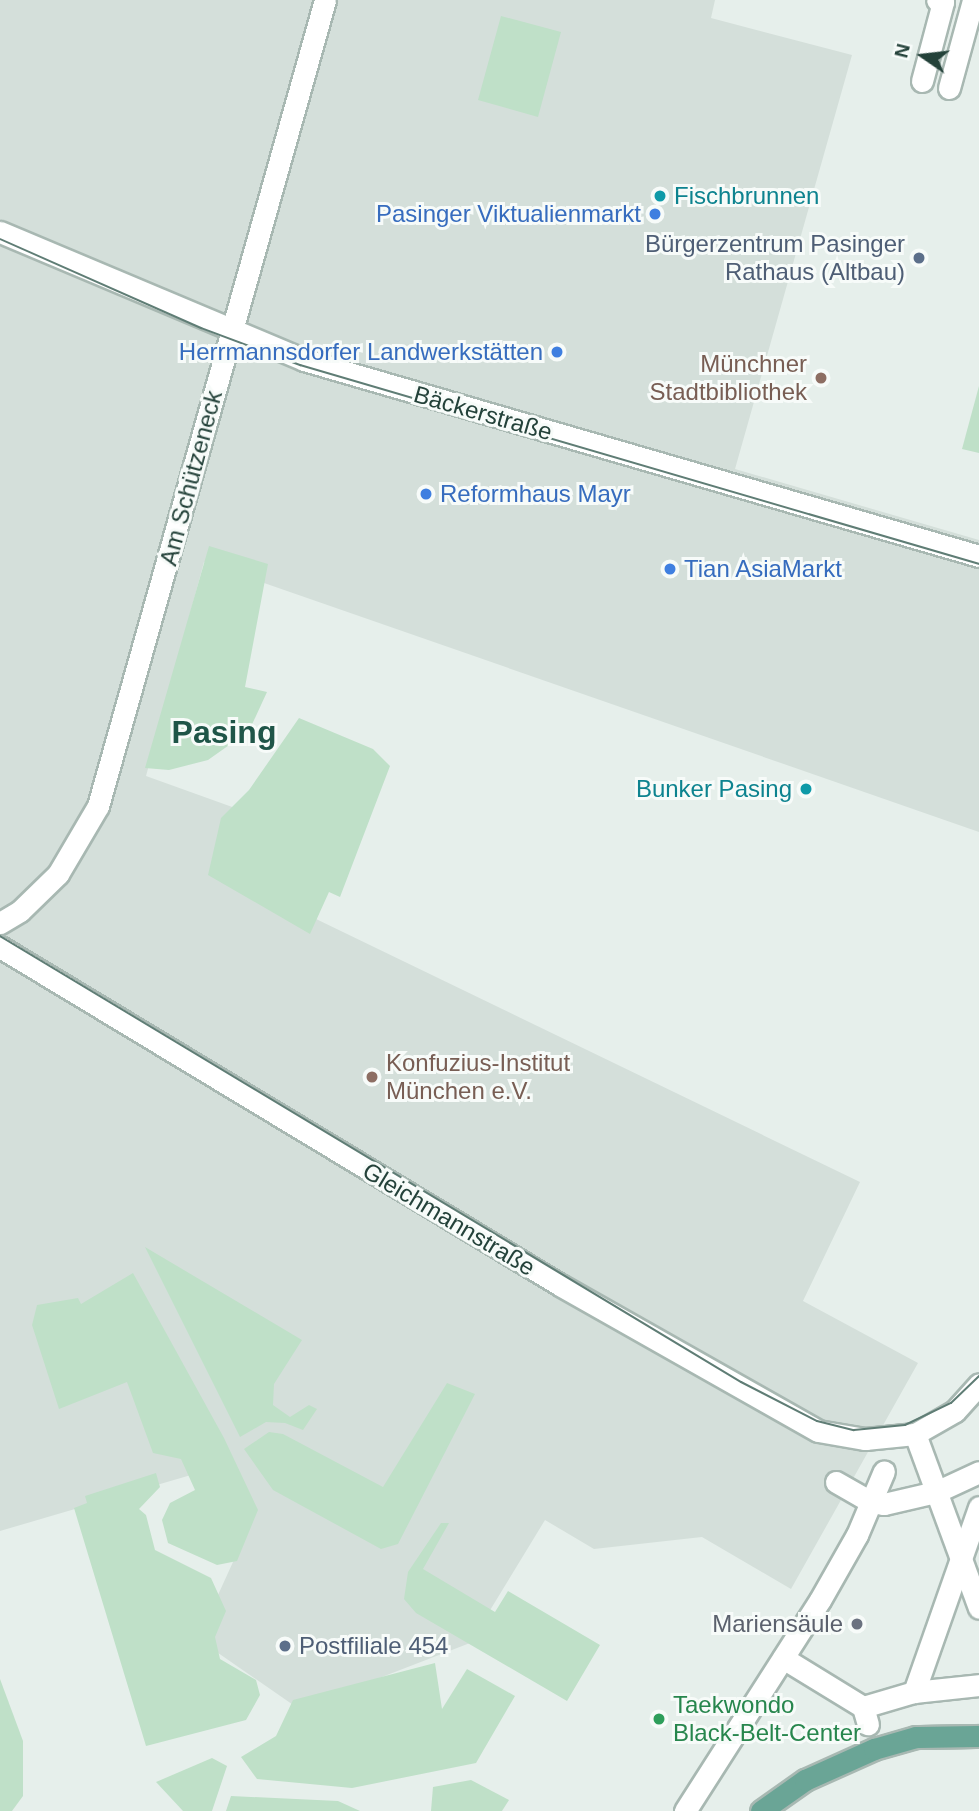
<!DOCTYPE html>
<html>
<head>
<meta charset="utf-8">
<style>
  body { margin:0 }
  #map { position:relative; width:979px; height:1811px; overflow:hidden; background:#e6efeb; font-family:Helvetica,sans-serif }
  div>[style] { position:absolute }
  .built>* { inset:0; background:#d4dfda }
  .green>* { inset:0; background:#bfe0c8 }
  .roads { filter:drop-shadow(2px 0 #a8b8b2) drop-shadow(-2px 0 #a8b8b2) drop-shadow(0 2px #a8b8b2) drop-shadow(0 -2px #a8b8b2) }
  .minor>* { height:21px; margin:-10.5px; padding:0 10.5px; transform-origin:10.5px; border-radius:10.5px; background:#fff }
  .major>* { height:21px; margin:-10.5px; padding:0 10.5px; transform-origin:10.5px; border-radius:10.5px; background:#6aa596 }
  .tram>* { height:2px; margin:-1px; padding:0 1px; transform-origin:1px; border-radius:1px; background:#5f7d75 }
  .dots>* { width:19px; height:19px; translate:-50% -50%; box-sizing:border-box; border:4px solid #f7fbf9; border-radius:50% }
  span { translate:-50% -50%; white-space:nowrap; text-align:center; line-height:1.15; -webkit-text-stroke:6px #f7fbf9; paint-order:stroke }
  .culture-label { font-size:24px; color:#0d838f }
  .left { translate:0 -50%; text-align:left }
  .right { translate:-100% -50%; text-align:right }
  .shop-label { font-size:24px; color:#366cbe }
  .service-label { font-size:24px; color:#4e5e75 }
  .education-label { font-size:24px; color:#785e54 }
  .street-label { font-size:24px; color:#24423a }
  .worship-label { font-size:24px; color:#5b616d }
  .leisure-label { font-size:24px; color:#27864d }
  .district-label { font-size:32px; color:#1f5548; font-weight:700 }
  .north { position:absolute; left:888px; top:21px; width:70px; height:70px; -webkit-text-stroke:5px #f7fbf9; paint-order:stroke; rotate:284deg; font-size:19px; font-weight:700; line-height:28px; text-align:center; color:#24423a }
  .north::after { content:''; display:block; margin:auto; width:24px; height:32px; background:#24423a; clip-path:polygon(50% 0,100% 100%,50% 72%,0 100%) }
</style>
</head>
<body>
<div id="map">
  <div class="built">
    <div style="clip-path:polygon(0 0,715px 0,711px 18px,852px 55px,735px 469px,979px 540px,979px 832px,204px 562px,146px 776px,235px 808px,227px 876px,860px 1182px,803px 1301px,918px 1363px,791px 1589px,702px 1537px,594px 1549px,545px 1520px,470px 1643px,299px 1709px,198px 1639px,253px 1518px,225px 1465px,0 1531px)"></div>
  </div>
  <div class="green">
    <div style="clip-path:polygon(501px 16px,561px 32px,538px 117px,478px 100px)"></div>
    <div style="clip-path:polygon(979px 386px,979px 453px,962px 449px)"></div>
    <div style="clip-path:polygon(209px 546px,268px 564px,245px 687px,267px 692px,249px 731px,208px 760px,169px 770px,145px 768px)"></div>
    <div style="clip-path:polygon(299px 718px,373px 749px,390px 766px,340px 897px,329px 892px,310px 934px,208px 875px,221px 818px,249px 790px)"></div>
    <div style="clip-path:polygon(145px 1247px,302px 1340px,274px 1384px,273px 1405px,290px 1417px,309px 1405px,317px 1409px,303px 1430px,285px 1423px,266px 1422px,240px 1437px)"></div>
    <div style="clip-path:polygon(133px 1273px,224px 1438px,258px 1510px,237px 1561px,217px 1565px,168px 1543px,162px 1520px,170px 1503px,195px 1490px,181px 1459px,153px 1453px,127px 1382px,59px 1409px,32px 1325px,37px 1305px,78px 1298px,81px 1304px)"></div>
    <div style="clip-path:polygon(447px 1383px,475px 1394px,398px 1544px,381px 1549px,273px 1490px,244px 1449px,269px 1432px,283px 1434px,383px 1487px)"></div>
    <div style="clip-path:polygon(156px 1473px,160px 1487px,139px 1509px,146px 1515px,155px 1550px,211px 1578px,226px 1611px,215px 1637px,220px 1659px,256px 1680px,260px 1695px,246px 1720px,146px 1746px,74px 1508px,87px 1503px,85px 1496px)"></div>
    <div style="clip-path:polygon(441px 1523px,449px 1523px,423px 1569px,495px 1612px,508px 1591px,600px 1645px,567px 1701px,416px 1613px,404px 1599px,408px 1572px)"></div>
    <div style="clip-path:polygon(435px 1663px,442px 1709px,467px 1669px,515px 1696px,476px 1763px,352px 1788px,257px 1779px,241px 1757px,276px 1736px,293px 1700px)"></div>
    <div style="clip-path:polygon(0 1679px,23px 1741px,23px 1796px,12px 1811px,0 1811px)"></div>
    <div style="clip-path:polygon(212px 1758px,227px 1766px,212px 1811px,183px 1811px,156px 1782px)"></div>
    <div style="clip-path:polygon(471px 1780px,509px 1800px,502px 1811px,431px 1811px,433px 1787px)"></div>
    <div style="clip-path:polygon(231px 1796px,338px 1801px,360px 1811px,226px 1811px)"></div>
  </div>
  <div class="roads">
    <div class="minor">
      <div style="left:922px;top:81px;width:82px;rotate:-75.1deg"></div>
      <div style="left:943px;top:2px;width:6px;rotate:-162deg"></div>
      <div style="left:949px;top:88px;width:91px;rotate:-74.7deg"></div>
      <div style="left:0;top:232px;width:330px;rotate:22.8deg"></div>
      <div style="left:304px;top:360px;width:703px;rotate:16.19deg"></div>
      <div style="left:0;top:923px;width:23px;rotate:-31deg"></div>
      <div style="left:20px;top:911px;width:53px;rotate:-44.2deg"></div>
      <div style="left:58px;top:874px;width:79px;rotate:-59.5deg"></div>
      <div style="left:98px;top:806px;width:837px;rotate:-74.27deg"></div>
      <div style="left:0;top:947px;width:654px;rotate:31.11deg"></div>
      <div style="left:560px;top:1285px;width:296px;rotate:29.5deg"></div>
      <div style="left:818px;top:1431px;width:48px;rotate:9.7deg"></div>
      <div style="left:865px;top:1439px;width:50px;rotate:-5.7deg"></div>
      <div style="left:915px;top:1434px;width:46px;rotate:-29.9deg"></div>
      <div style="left:955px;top:1411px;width:36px;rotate:-48deg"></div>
      <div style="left:915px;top:1434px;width:185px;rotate:69.8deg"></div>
      <div style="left:836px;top:1482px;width:40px;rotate:29.7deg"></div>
      <div style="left:871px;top:1502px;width:13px;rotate:9deg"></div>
      <div style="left:884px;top:1504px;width:53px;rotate:-13deg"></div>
      <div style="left:936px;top:1492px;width:47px;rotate:-24.9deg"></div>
      <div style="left:783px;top:1658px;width:94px;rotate:31.5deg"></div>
      <div style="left:863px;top:1707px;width:18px;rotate:74deg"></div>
      <div style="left:914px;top:1692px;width:65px;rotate:-6.1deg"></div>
      <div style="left:863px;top:1707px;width:53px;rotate:-16.4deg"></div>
      <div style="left:914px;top:1692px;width:196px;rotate:-70.6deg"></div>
      <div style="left:685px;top:1811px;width:250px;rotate:-57.4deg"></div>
      <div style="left:820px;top:1600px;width:75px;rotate:-60.4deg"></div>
      <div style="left:857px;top:1535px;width:69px;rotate:-67.1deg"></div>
    </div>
    <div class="major">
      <div style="left:761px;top:1811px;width:54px;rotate:-35.2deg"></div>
      <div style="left:805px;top:1780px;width:76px;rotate:-24.2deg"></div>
      <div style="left:874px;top:1749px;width:44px;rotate:-15.9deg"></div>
      <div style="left:916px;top:1737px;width:63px;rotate:-0.9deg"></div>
    </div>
  </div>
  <div class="tram">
    <div style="left:0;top:239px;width:220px;rotate:23.9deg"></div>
    <div style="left:201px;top:328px;width:106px;rotate:20.5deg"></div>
    <div style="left:300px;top:365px;width:708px;rotate:16.33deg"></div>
    <div style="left:0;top:936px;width:865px;rotate:31.04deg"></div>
    <div style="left:741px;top:1382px;width:85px;rotate:27.2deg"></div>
    <div style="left:817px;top:1421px;width:38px;rotate:14deg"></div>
    <div style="left:854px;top:1430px;width:51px;rotate:-5.6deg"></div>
    <div style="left:905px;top:1425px;width:51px;rotate:-25.6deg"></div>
    <div style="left:951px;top:1403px;width:39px;rotate:-44deg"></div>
  </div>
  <div class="dots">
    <div style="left:660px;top:196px;background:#0f9aa8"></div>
    <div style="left:655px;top:214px;background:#3f7fe0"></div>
    <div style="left:919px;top:258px;background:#5c6f8a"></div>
    <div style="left:557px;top:352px;background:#3f7fe0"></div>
    <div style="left:821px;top:378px;background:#8d6e63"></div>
    <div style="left:426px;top:494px;background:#3f7fe0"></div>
    <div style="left:670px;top:569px;background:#3f7fe0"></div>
    <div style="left:806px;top:789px;background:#0f9aa8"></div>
    <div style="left:372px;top:1077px;background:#8d6e63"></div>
    <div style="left:857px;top:1624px;background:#6b7280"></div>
    <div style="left:285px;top:1646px;background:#5c6f8a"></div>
    <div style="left:659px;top:1719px;background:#2e9e5b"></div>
  </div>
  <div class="culture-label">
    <span class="left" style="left:674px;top:196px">Fischbrunnen</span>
    <span class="right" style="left:792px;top:789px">Bunker Pasing</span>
  </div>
  <div class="shop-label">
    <span class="right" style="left:641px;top:214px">Pasinger Viktualienmarkt</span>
    <span class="right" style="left:543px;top:352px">Herrmannsdorfer Landwerkstätten</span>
    <span class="left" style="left:440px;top:494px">Reformhaus Mayr</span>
    <span class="left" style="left:684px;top:569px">Tian AsiaMarkt</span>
  </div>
  <div class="service-label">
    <span class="right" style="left:905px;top:258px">Bürgerzentrum Pasinger<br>Rathaus (Altbau)</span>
    <span class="left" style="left:299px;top:1646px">Postfiliale 454</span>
  </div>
  <div class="education-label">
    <span class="right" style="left:807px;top:378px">Münchner<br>Stadtbibliothek</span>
    <span class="left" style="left:386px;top:1077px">Konfuzius-Institut<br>München e.V.</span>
  </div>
  <div class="street-label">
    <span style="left:483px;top:413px;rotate:16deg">Bäckerstraße</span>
    <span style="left:191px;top:478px;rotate:-75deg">Am Schützeneck</span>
    <span style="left:449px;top:1219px;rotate:31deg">Gleichmannstraße</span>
  </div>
  <div class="worship-label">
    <span class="right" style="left:843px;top:1624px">Mariensäule</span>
  </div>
  <div class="leisure-label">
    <span class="left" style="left:673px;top:1719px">Taekwondo<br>Black-Belt-Center</span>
  </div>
  <div class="district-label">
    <span style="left:224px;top:732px">Pasing</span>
  </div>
  <div class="north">N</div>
</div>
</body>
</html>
